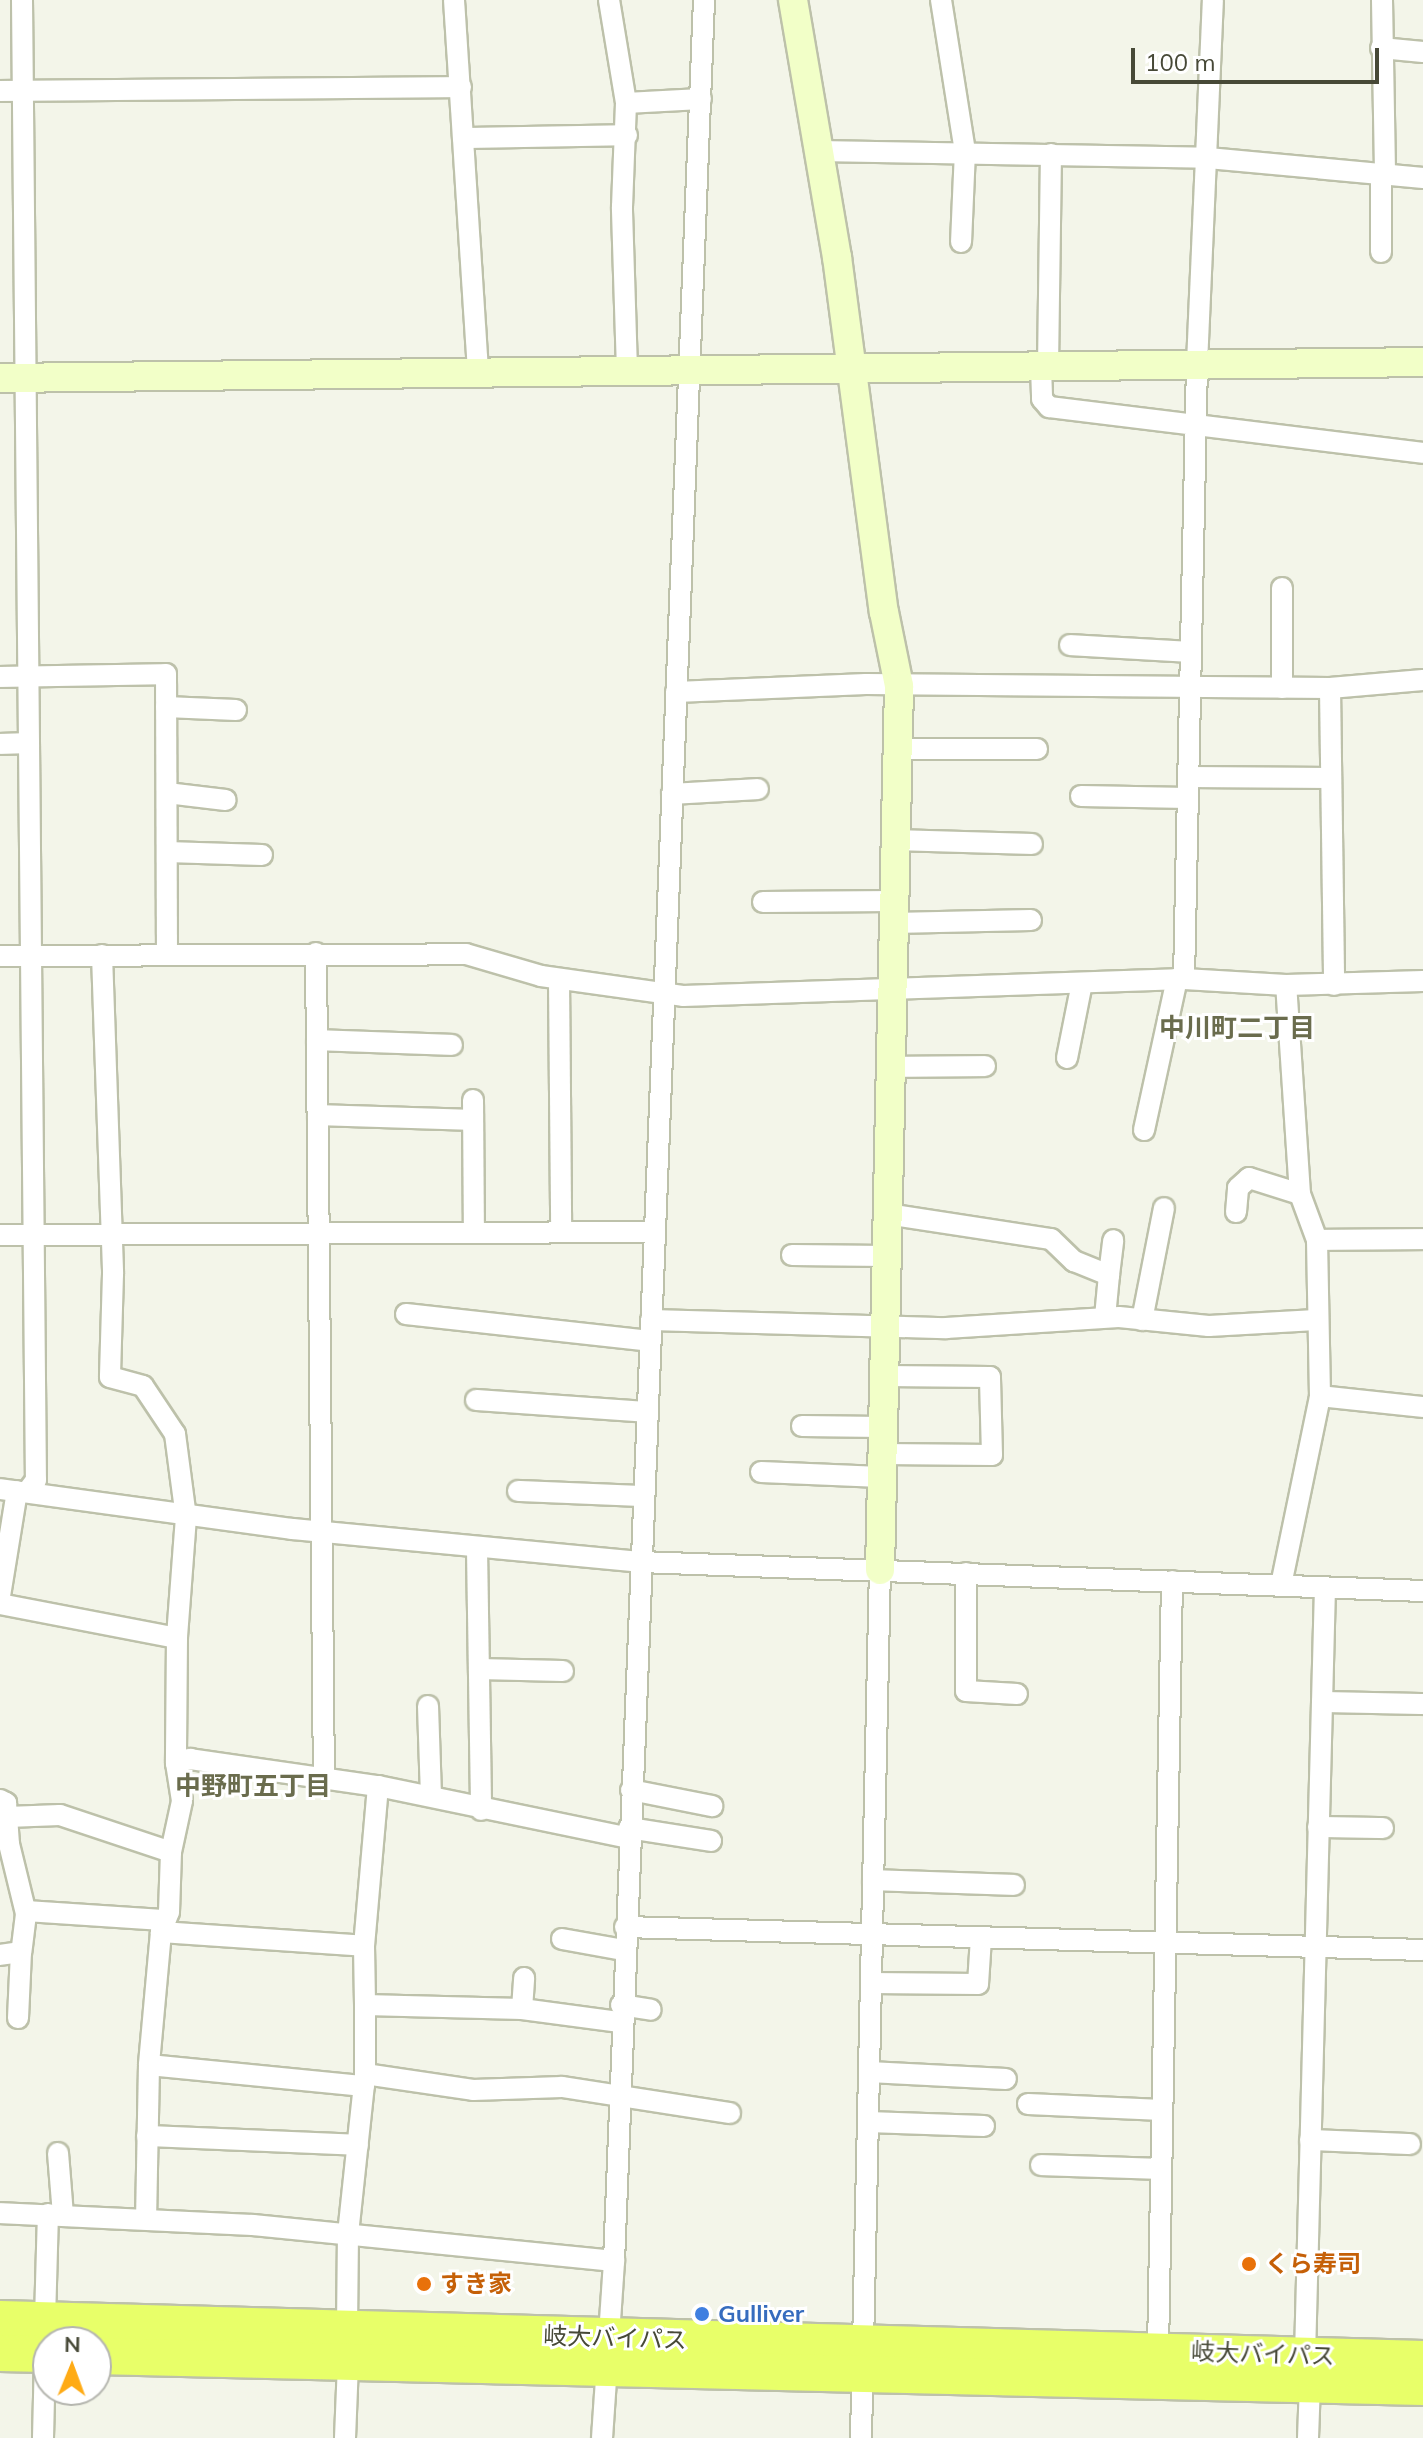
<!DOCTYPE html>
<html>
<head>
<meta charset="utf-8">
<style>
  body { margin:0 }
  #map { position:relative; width:1423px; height:2438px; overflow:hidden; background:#f3f5e9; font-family:Mulish,"Noto Sans JP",sans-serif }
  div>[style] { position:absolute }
  .roads { filter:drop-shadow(2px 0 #bdc1aa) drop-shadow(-2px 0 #bdc1aa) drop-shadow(0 2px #bdc1aa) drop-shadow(0 -2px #bdc1aa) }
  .street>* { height:20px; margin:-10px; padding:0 10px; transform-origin:10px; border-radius:10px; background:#fff }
  .secondary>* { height:28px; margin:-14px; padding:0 14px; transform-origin:14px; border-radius:14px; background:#f2ffc8 }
  .highway>* { height:36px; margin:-18px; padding:0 18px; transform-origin:18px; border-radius:18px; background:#e8ff69 }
  .dots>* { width:22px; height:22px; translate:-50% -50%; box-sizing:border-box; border:4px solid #fff; border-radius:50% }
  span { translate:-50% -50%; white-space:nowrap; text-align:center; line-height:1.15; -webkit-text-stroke:6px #fff; paint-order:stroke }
  .food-label { font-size:24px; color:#c56008; font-weight:700 }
  .left { translate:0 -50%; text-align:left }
  .shop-label { font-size:24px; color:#366cbe; font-weight:700 }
  .street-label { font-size:24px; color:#474937 }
  .neighbourhood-label { font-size:26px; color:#6a6c4d; font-weight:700 }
  .north { position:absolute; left:32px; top:2326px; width:80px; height:80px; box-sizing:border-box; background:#fff; border:2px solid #b5b6af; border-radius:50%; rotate:1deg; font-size:22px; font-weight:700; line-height:32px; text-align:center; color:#474937 }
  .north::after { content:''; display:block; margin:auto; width:28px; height:36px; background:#ffab15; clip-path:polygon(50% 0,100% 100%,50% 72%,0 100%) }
  .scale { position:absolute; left:1131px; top:48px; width:248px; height:36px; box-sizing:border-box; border:4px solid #474937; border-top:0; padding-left:10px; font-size:24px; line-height:28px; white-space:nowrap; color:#474937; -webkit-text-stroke:6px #fff; paint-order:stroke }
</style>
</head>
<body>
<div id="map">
  <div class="roads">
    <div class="street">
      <div style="left:22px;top:0;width:1480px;rotate:89.46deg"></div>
      <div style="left:36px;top:1480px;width:15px;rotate:127deg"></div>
      <div style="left:454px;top:0;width:372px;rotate:86.3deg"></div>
      <div style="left:609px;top:0;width:104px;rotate:80.6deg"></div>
      <div style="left:941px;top:0;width:153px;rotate:81deg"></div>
      <div style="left:965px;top:151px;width:91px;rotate:92.5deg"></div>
      <div style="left:1382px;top:0;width:174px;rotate:89deg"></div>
      <div style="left:1381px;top:48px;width:42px;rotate:5.4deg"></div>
      <div style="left:0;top:91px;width:461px;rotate:-0.5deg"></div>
      <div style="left:463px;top:138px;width:164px;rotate:-1deg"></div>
      <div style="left:818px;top:151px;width:390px;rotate:1deg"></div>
      <div style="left:1208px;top:158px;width:216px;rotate:5.3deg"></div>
      <div style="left:1381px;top:173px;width:79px;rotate:90deg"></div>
      <div style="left:1041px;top:367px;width:32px;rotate:88deg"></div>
      <div style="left:1042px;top:399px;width:11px;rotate:49deg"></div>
      <div style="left:1049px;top:407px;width:377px;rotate:7deg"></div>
      <div style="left:1048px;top:367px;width:213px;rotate:-89.2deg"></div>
      <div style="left:627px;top:370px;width:163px;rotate:-91.8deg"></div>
      <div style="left:622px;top:207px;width:104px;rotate:-87.8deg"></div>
      <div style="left:626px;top:103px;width:75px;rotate:-3.1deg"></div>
      <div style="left:1070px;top:645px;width:120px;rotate:3.3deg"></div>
      <div style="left:0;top:677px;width:166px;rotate:-1deg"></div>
      <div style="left:166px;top:674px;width:280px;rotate:89.8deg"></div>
      <div style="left:1282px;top:688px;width:100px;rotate:-90deg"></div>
      <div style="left:1330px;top:688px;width:297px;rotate:89.2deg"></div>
      <div style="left:676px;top:692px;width:190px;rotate:-2.4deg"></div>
      <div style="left:866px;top:684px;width:464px;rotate:0.5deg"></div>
      <div style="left:1330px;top:688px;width:93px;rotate:-4.9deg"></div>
      <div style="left:166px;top:707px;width:70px;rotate:2.5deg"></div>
      <div style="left:0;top:744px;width:29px;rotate:-2deg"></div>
      <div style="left:897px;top:749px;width:140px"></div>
      <div style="left:1188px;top:777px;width:143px;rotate:0.4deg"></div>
      <div style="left:167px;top:793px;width:59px;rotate:6.8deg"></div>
      <div style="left:672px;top:794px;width:86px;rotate:-3.3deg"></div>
      <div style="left:1081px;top:796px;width:107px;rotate:1.1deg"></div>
      <div style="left:895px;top:840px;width:137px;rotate:1.7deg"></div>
      <div style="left:167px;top:852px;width:95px;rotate:1.8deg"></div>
      <div style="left:763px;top:902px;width:130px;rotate:-0.4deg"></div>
      <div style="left:893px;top:923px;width:138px;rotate:-1.2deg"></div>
      <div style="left:316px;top:953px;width:826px;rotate:89.45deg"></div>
      <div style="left:102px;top:955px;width:319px;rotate:88deg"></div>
      <div style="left:113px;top:1274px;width:103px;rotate:91.7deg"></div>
      <div style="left:110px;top:1377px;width:34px;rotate:15deg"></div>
      <div style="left:143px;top:1386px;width:58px;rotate:56.3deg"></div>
      <div style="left:175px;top:1434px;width:84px;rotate:82.5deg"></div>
      <div style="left:186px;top:1517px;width:121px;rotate:94.3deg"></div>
      <div style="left:177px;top:1638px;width:125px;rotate:90.5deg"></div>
      <div style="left:176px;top:1763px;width:38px;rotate:81deg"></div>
      <div style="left:182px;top:1801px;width:52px;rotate:102.2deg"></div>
      <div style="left:171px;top:1852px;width:60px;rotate:91.9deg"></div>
      <div style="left:169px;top:1912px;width:22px;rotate:112deg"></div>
      <div style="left:161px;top:1932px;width:134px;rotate:95.2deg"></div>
      <div style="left:149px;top:2065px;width:153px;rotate:91.1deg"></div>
      <div style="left:0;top:956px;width:466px;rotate:-0.2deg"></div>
      <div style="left:466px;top:954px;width:78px;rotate:16.3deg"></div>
      <div style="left:541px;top:976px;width:143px;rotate:8deg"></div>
      <div style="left:683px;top:996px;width:501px;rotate:-1.94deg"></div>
      <div style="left:1184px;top:979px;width:102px;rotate:3.4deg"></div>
      <div style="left:1286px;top:985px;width:137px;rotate:-1.7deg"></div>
      <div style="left:559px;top:979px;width:253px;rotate:89.5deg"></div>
      <div style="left:1184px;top:979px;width:615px;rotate:-88.79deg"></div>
      <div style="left:1197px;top:364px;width:364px;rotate:-87.5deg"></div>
      <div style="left:317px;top:1040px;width:135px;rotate:2.1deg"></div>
      <div style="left:1067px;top:1058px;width:76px;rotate:-78.7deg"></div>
      <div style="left:890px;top:1067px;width:95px;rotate:-0.6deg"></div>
      <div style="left:473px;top:1100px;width:133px;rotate:89.6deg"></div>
      <div style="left:318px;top:1115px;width:155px;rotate:1.8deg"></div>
      <div style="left:1144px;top:1130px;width:155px;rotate:-77.7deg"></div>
      <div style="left:1236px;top:1212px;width:24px;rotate:-85deg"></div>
      <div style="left:1238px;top:1188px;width:15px;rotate:-42deg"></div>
      <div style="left:1249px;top:1178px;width:53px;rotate:17.4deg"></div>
      <div style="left:887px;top:1214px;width:166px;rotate:8.7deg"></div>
      <div style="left:1051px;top:1239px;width:32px;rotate:44deg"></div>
      <div style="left:1074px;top:1261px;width:38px;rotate:22deg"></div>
      <div style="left:1109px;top:1275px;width:42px;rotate:95.4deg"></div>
      <div style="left:0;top:1235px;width:655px;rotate:-0.26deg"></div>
      <div style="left:1317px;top:1240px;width:106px;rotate:-0.5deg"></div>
      <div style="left:792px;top:1255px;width:94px;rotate:0.6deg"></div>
      <div style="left:1109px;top:1275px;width:35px;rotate:-83deg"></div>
      <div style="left:406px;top:1314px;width:245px;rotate:6.3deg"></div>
      <div style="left:651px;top:1320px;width:295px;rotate:1.6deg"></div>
      <div style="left:946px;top:1328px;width:173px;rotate:-3.6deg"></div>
      <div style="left:1119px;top:1317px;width:90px;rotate:5.7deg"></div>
      <div style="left:1209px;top:1326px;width:107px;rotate:-3.2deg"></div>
      <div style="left:1142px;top:1320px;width:114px;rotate:-78.9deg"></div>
      <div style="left:1320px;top:1396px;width:104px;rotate:6.1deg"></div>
      <div style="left:476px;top:1400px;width:171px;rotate:4deg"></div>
      <div style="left:802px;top:1426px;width:80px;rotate:0.7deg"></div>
      <div style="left:882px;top:1454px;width:110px;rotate:0.5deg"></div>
      <div style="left:992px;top:1455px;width:78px;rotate:-91.5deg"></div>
      <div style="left:990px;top:1377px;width:106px;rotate:-179.5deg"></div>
      <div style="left:761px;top:1472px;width:120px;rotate:2.4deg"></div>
      <div style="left:0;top:1489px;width:295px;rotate:7.8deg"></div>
      <div style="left:292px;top:1529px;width:350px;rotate:5.4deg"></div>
      <div style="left:640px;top:1562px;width:784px;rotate:2.12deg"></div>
      <div style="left:518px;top:1491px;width:125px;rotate:2.3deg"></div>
      <div style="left:477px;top:1549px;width:261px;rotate:89.1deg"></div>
      <div style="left:966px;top:1573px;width:118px;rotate:90deg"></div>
      <div style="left:966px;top:1691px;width:51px;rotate:3.4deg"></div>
      <div style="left:1281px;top:1585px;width:193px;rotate:-78.3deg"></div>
      <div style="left:1320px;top:1396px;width:156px;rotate:-91.1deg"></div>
      <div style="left:1317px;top:1240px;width:49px;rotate:-110.3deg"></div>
      <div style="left:1300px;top:1194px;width:209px;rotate:-93.8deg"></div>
      <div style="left:0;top:1596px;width:106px;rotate:-80.8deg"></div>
      <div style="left:0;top:1604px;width:180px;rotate:10.9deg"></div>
      <div style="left:479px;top:1669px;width:84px;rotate:1.4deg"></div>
      <div style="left:1322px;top:1702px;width:101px;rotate:1.1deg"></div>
      <div style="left:428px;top:1706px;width:90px;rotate:88.1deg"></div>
      <div style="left:176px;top:1763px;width:15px;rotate:-16deg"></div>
      <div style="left:190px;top:1759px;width:190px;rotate:8.2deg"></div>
      <div style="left:378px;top:1786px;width:256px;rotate:11.7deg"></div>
      <div style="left:378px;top:1786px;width:161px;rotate:95deg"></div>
      <div style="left:364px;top:1946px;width:59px;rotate:89deg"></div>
      <div style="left:365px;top:2005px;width:157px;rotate:1.5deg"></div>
      <div style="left:522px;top:2009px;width:99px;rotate:7.6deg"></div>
      <div style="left:631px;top:1790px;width:83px;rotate:11.2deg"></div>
      <div style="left:0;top:1800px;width:7px;rotate:27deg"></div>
      <div style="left:6px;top:1803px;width:41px;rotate:85.8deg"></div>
      <div style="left:9px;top:1844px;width:72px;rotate:76.3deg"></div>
      <div style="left:26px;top:1914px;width:38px;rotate:97deg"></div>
      <div style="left:21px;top:1952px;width:21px;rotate:172deg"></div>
      <div style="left:7px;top:1817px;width:53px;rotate:-2.2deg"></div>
      <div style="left:60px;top:1815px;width:117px;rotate:18.4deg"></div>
      <div style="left:1318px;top:1827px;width:65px;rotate:0.9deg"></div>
      <div style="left:629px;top:1828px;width:83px;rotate:9deg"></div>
      <div style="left:873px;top:1880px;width:141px;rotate:2deg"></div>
      <div style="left:26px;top:1911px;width:137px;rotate:3.8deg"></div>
      <div style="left:625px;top:1927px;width:798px;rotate:1.65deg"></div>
      <div style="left:161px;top:1932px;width:203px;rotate:3.9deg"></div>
      <div style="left:562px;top:1939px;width:63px;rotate:10.1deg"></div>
      <div style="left:871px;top:1983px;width:107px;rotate:0.5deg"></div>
      <div style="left:978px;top:1984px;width:46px;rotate:-86.3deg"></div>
      <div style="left:621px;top:2005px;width:30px;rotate:9deg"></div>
      <div style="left:522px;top:2009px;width:31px;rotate:-86deg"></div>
      <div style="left:18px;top:2018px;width:66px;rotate:-87.4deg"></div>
      <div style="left:149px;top:2065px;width:216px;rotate:5.6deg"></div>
      <div style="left:869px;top:2072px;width:137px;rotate:2.9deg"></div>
      <div style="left:365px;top:2074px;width:109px;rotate:8.4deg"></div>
      <div style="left:473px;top:2090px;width:89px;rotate:-1.9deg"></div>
      <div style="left:562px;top:2087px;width:170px;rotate:8.8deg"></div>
      <div style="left:1028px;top:2104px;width:134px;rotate:2.6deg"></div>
      <div style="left:868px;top:2122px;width:116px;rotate:2deg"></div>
      <div style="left:147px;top:2136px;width:211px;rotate:2.4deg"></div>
      <div style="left:1310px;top:2140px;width:100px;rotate:2.3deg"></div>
      <div style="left:58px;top:2153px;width:62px;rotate:85.4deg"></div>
      <div style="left:1041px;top:2165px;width:119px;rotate:1.9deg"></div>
      <div style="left:0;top:2213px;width:253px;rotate:2.7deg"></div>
      <div style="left:253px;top:2225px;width:363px;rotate:5.7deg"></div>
      <div style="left:45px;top:2320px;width:106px;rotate:-88.4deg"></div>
      <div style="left:347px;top:2328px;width:94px;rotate:-89.4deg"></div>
      <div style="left:348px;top:2234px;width:161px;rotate:-83.9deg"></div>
      <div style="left:365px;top:2074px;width:69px;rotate:-90deg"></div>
      <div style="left:1158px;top:2351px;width:770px;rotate:-88.96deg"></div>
      <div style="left:1305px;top:2356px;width:769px;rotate:-88.51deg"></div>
      <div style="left:43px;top:2438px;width:84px;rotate:-88.6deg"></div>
      <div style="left:345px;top:2438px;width:75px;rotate:-87.7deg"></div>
      <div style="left:602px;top:2438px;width:177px;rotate:-86.1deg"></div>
      <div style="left:614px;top:2261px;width:2263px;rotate:-87.72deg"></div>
      <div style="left:861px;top:2438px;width:868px;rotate:-88.75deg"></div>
      <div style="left:1308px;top:2438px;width:54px;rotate:-87.9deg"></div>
    </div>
    <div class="secondary">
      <div style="left:793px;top:0;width:261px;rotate:80.3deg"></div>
      <div style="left:837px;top:257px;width:358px;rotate:82.5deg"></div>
      <div style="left:884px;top:612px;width:76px;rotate:78.5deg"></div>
      <div style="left:899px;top:686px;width:884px;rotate:91.23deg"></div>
      <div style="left:0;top:378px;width:1423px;rotate:-0.64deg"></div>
    </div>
    <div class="highway">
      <div style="left:0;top:2319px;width:1424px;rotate:1.61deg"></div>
      <div style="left:0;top:2353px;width:48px;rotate:1.2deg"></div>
      <div style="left:96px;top:2356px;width:1327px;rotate:1.34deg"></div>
    </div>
  </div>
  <div class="dots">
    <div style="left:1249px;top:2264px;background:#e8710a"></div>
    <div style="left:424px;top:2284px;background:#e8710a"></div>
    <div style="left:702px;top:2314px;background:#3f7fe0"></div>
  </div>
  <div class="food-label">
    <span class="left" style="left:1265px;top:2264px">くら寿司</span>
    <span class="left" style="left:440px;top:2284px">すき家</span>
  </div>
  <div class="shop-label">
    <span class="left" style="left:718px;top:2314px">Gulliver</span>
  </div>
  <div class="street-label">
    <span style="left:615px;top:2338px;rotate:2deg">岐大バイパス</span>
    <span style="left:1263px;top:2354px;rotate:2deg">岐大バイパス</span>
  </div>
  <div class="neighbourhood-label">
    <span style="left:1237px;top:1028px">中川町二丁目</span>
    <span style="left:253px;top:1786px">中野町五丁目</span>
  </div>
  <div class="north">N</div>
  <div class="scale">100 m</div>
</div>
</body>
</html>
